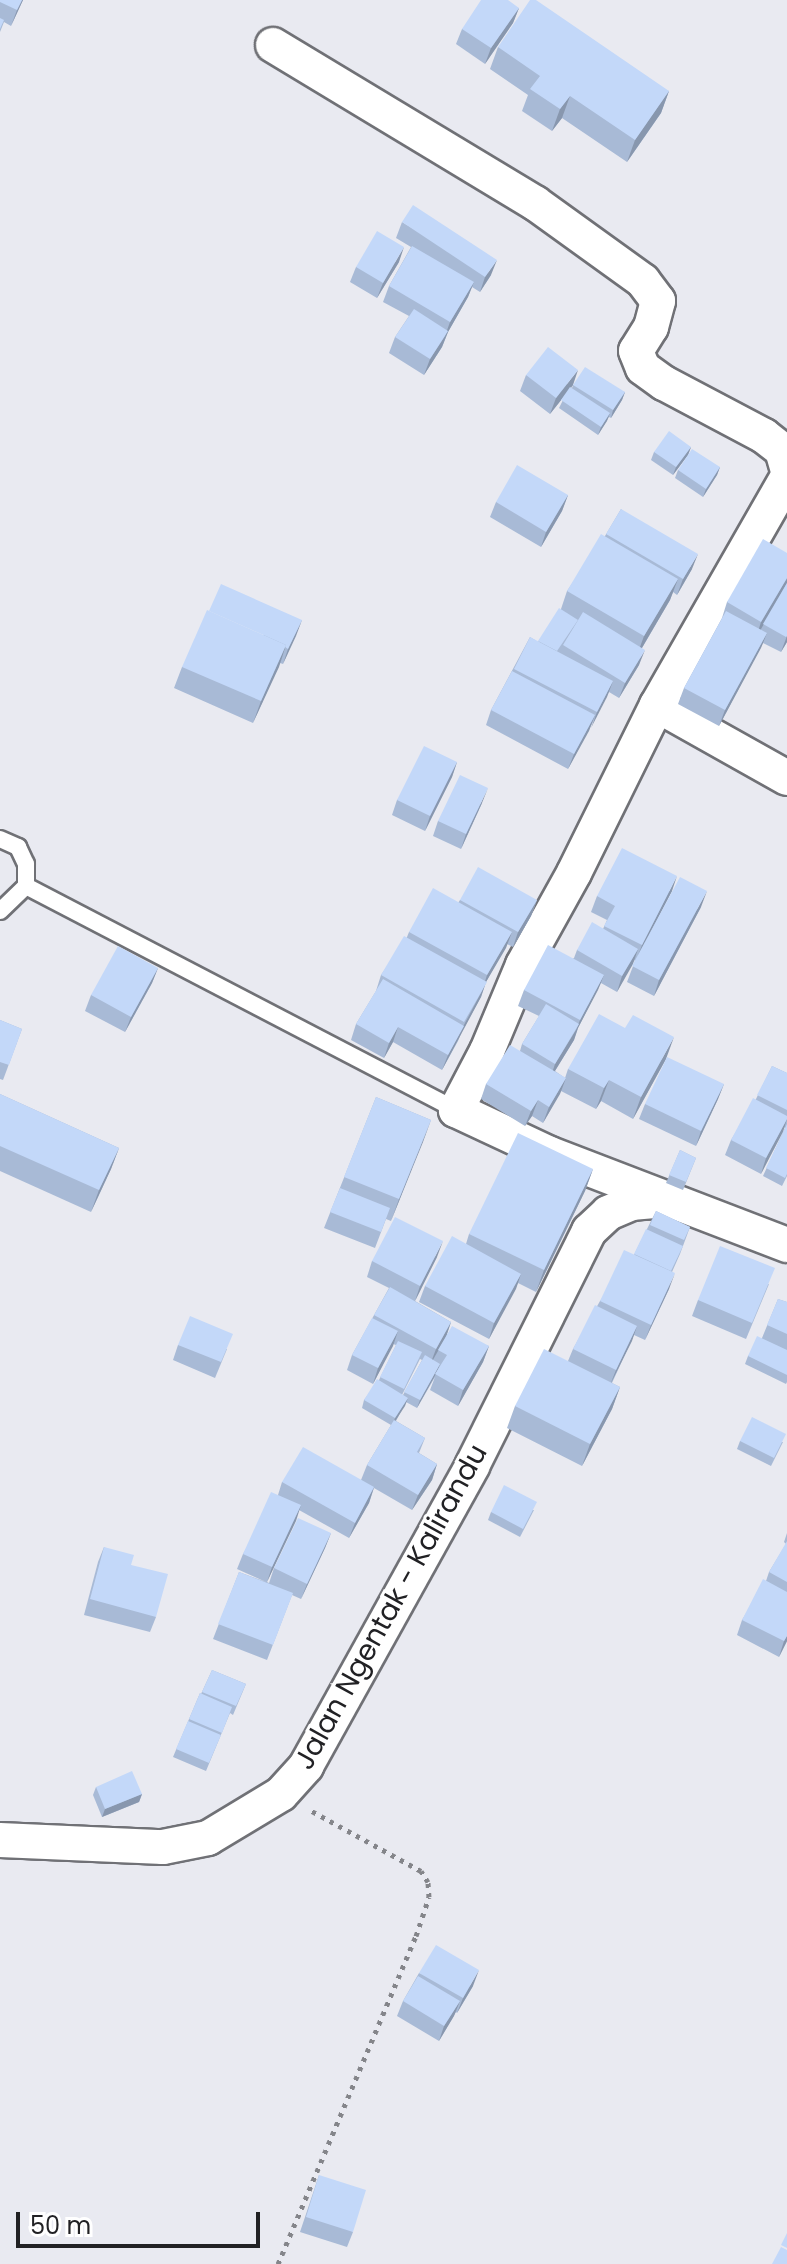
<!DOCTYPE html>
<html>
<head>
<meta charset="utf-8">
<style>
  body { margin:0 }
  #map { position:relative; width:787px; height:2264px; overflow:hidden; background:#e9eaf1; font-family:Poppins,sans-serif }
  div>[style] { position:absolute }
  .path>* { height:5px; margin-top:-2.5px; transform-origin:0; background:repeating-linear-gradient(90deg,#84858a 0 4px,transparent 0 10px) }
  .roads { filter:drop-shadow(2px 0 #707176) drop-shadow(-2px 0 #707176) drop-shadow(0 2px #707176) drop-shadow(0 -2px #707176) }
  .lane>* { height:16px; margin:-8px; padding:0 8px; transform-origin:8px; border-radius:8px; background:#fff }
  .street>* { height:34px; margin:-17px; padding:0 17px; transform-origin:17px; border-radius:17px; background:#fff }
  .wall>* { inset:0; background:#a8bad6 }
  .shaded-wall>* { inset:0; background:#8897ae }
  .building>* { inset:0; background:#c3d8f9 }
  span { translate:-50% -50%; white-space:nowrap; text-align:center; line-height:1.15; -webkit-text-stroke:6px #fff; paint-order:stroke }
  .street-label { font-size:28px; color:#212124 }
  .scale { position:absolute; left:16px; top:2212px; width:244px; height:36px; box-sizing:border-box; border:4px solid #212124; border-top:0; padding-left:10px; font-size:24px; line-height:28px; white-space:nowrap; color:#212124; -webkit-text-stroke:6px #fff; paint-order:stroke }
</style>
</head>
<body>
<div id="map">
  <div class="path">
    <div style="left:278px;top:2264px;width:356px;rotate:-67.2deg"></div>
    <div style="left:416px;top:1936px;width:41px;rotate:-71.6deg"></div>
    <div style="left:429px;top:1897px;width:15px;rotate:-94deg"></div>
    <div style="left:428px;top:1882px;width:13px;rotate:-122deg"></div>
    <div style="left:421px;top:1871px;width:127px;rotate:-151.2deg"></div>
  </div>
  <div class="roads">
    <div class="lane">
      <div style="left:0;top:839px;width:20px;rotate:24deg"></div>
      <div style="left:18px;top:847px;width:19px;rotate:65deg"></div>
      <div style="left:26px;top:864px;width:22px;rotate:90deg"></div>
      <div style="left:26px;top:886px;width:36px;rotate:136deg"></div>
      <div style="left:26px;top:886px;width:485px;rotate:27.5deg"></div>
    </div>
    <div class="street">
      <div style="left:273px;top:45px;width:306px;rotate:31.1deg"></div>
      <div style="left:535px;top:203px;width:133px;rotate:35.8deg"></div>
      <div style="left:643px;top:281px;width:25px;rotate:53deg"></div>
      <div style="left:658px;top:301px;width:27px;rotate:105deg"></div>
      <div style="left:651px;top:327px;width:28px;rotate:122deg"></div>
      <div style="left:636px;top:351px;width:18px;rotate:68deg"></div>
      <div style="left:643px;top:368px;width:26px;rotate:36deg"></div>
      <div style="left:664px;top:383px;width:113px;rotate:27.9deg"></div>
      <div style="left:764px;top:436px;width:23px;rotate:38deg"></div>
      <div style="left:782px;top:450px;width:18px;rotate:74deg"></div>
      <div style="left:787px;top:478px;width:262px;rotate:119.8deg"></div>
      <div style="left:657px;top:705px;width:187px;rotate:116.3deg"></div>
      <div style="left:574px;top:873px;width:105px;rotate:119deg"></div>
      <div style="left:523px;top:965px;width:93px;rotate:112.7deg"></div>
      <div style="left:487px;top:1051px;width:67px;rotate:117.7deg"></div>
      <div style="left:456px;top:1110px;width:104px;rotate:25.1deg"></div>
      <div style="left:550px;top:1154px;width:254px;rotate:21deg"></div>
      <div style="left:657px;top:705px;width:149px;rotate:29.3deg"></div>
      <div style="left:0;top:1840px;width:163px;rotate:2.5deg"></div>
      <div style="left:163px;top:1847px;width:46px;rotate:-11.3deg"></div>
      <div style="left:208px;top:1838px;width:85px;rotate:-31.1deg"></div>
      <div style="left:281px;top:1794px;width:38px;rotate:-48deg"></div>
      <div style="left:306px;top:1766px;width:343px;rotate:-61deg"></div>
      <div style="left:472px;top:1466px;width:263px;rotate:-63.5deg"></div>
      <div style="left:589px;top:1231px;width:26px;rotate:-43deg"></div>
      <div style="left:608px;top:1213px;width:25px;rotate:-23deg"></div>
      <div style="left:631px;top:1203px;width:35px;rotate:-5deg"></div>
    </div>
  </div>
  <div class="wall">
    <div style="clip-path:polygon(0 0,23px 0,11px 26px,4px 22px,0 32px)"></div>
    <div style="clip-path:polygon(519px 8px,513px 23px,485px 64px,456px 44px,462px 29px)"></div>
    <div style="clip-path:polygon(498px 47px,669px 91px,661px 113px,627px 162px,562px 118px,552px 131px,522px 111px,528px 95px,490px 69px)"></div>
    <div style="clip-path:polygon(402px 222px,491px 275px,480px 292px,472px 287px,468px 297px,448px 332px,442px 347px,424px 375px,389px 353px,395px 337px,409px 316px,383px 302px,389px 286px,411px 247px,396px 238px)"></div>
    <div style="clip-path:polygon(399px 262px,377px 298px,350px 282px,356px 267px)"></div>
    <div style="clip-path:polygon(526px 375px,573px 385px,571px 387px,572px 388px,573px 385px,625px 392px,622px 400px,611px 418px,609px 417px,598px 435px,559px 408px,566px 394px,550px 414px,520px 391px)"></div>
    <div style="clip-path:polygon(691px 447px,688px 455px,673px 475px,651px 460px,654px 452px)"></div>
    <div style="clip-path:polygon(720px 467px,717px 475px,703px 497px,675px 478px,678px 470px)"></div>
    <div style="clip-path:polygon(568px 495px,562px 511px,541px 547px,490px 517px,496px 502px)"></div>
    <div style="clip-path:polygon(621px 509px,692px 569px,677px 595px,673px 592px,670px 600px,642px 648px,639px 665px,619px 698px,609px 692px,568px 769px,486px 725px,491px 710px,530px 637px,538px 642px,561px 609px,567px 591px,605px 536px)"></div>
    <div style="clip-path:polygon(787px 553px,787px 642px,781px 652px,763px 643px,719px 726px,678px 704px,684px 688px,722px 618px,727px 602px)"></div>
    <div style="clip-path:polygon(302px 620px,283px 664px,280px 663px,253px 723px,174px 688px,182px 667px)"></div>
    <div style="clip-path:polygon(457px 762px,452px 777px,425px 831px,392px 815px,397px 800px)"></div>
    <div style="clip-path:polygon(482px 803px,461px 849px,433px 836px,438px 821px)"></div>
    <div style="clip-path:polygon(672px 891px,651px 931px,701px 907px,654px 996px,627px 982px,635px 961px,634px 960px,617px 992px,601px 983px,578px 1028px,574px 1040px,555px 1071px,565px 1078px,568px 1069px,666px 1059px,633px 1119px,601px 1101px,596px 1109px,561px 1091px,543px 1123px,532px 1116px,525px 1126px,481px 1099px,486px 1084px,520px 1051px,522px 1044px,539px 1016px,518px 1006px,524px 990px,574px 958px,577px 950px,603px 929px,607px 920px,591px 912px,597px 896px)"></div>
    <div style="clip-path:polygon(460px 900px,537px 900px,531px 916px,513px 947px,507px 944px,486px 982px,481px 997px,462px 1031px,458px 1041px,442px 1070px,393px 1042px,384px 1058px,351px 1040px,356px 1024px,376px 991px,381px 975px,407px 937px,409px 932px,458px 903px)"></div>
    <div style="clip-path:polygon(158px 968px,152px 983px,125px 1032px,85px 1011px,91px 995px)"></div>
    <div style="clip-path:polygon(0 1020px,22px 1029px,3px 1080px,0 1079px)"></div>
    <div style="clip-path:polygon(772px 1066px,787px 1073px,787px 1176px,782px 1186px,763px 1176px,785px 1128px,784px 1127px,761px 1174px,725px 1155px,731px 1140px,756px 1099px)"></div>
    <div style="clip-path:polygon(724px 1084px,718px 1099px,696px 1146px,639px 1119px,645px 1104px)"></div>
    <div style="clip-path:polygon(0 1094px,119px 1148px,111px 1169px,91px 1212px,0 1171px)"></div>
    <div style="clip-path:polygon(376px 1097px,431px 1120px,391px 1221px,386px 1219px,375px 1248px,324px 1228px)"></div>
    <div style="clip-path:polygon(680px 1150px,696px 1158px,683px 1190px,666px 1183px)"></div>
    <div style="clip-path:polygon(593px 1169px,585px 1191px,536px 1292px,518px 1283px,489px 1339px,419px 1302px,425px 1286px,466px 1244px,469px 1234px)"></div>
    <div style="clip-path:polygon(656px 1211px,690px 1227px,680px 1254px,672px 1272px,669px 1289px,645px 1340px,634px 1335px,612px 1383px,620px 1387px,612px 1409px,582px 1466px,507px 1428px,515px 1406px,568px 1361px,573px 1349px,600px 1301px,634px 1255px)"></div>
    <div style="clip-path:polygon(evenodd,437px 1257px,415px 1301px,451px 1322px,447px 1334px,489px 1346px,483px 1362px,458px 1406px,430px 1390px,435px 1377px,417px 1408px,406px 1402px,396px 1421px,425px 1438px,419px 1453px,437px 1464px,432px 1480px,412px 1510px,374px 1488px,369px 1503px,349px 1538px,299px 1510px,267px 1582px,269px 1583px,274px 1568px,331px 1533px,325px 1548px,301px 1599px,292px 1595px,267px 1660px,213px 1639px,239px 1572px,266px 1582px,237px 1569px,243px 1554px,278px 1495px,282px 1482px,361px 1480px,367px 1465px,391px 1425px,362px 1408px,364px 1400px,379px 1380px,396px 1345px,393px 1344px,373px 1384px,347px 1370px,352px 1355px,389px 1288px,367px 1277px,372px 1261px,437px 1257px,420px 1359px,422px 1360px,403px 1395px,402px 1395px,420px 1359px)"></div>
    <div style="clip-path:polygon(769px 1284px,746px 1339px,692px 1316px,698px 1300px)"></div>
    <div style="clip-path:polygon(778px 1299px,787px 1302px,787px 1382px,786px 1384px,745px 1364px,748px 1356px,762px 1338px)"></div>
    <div style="clip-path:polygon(178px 1345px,227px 1349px,215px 1378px,173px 1360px)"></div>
    <div style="clip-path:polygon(740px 1441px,783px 1442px,771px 1466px,737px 1449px)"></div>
    <div style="clip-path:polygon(534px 1510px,520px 1537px,488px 1520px,491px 1512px)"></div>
    <div style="clip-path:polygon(787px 1533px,787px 1641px,779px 1657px,737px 1635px,742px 1620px,766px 1581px,769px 1572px,786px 1544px,784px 1542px)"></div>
    <div style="clip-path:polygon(104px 1547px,131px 1565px,156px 1617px,150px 1632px,84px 1615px,98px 1562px)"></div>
    <div style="clip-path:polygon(212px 1670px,246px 1684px,233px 1715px,230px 1713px,206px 1771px,173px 1757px,200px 1693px,201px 1694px)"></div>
    <div style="clip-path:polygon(96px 1787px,142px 1794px,139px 1802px,102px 1817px,93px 1795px)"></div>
    <div style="clip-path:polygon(419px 1973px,473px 1986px,457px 2013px,456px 2012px,439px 2041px,397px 2016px,403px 2001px)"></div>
    <div style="clip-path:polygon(319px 2175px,353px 2232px,347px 2247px,300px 2232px)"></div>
  </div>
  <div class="shaded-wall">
    <div style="clip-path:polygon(22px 0,23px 0,11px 26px,17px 10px)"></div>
    <div style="clip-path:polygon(519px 8px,513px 23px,485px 64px,491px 48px)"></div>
    <div style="clip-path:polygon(669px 91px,661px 113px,627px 162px,635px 140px)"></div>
    <div style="clip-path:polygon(570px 96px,562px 118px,552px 131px,560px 109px)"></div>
    <div style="clip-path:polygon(404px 247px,399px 262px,377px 298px,383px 283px)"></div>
    <div style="clip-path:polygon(497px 260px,491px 275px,480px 292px,485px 277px)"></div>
    <div style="clip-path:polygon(474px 282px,468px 297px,448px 332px,442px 347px,424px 375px,430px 359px,445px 336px,450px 322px)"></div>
    <div style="clip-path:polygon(578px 370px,573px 385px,550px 414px,556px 398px)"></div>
    <div style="clip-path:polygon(625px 392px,622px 400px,611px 418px,613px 410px)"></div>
    <div style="clip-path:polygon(610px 413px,607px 421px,598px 435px,601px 427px)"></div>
    <div style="clip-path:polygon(691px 447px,688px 455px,673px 475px,676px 467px)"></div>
    <div style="clip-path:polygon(720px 467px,717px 475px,703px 497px,706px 489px)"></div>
    <div style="clip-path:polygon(568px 495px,562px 511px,541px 547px,546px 532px)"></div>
    <div style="clip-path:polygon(698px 554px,692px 569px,677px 595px,683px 579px)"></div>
    <div style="clip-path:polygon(787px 578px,787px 583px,756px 638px,761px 622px)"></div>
    <div style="clip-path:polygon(678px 579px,670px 600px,636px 658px,644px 636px)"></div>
    <div style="clip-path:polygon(302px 620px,296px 636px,283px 664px,288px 649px)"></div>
    <div style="clip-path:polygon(767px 633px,761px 648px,719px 726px,725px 710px)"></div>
    <div style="clip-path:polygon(787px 636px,787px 642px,781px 652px)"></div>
    <div style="clip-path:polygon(286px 645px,279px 667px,253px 723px,261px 701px)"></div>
    <div style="clip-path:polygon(645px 650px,639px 665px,619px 698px,625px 683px)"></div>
    <div style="clip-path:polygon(613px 681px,607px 697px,591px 728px,597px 712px)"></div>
    <div style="clip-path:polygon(595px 715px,589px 731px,568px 769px,574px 754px)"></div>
    <div style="clip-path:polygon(457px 762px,452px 777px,425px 831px,430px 816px)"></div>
    <div style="clip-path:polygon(488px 788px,482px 803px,461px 849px,466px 834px)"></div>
    <div style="clip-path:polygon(677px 876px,672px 891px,636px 961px,642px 945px)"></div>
    <div style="clip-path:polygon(707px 891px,701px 907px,654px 996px,659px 980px)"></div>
    <div style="clip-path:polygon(537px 900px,531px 916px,513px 947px,518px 932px)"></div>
    <div style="clip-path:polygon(512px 932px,506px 948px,486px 982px,481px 997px,442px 1070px,448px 1055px,482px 991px,487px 975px)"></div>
    <div style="clip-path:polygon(638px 949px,633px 964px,617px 992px,622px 976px)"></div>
    <div style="clip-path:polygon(158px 968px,152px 983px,125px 1032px,131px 1017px)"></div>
    <div style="clip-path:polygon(604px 975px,598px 990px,578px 1028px,574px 1040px,550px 1079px,555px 1064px,576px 1030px,580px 1020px)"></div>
    <div style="clip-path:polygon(398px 1027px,393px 1042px,384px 1058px,389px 1043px)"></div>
    <div style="clip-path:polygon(674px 1037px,666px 1059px,633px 1119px,641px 1097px)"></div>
    <div style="clip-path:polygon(566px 1078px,560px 1094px,543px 1123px,549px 1107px)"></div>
    <div style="clip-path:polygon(609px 1080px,601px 1101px,596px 1109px,604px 1088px)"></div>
    <div style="clip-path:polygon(724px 1084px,718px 1099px,696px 1146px,701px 1131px)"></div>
    <div style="clip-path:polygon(538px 1100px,532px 1116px,525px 1126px,531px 1111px)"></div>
    <div style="clip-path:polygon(787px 1119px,783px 1132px,761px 1174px,766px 1158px)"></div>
    <div style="clip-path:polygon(431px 1120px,423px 1142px,391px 1221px,399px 1199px)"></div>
    <div style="clip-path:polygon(119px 1148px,111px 1169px,91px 1212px,99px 1190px)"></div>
    <div style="clip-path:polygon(593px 1169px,585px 1191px,536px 1292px,544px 1270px)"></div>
    <div style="clip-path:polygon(443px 1241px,437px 1257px,415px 1301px,420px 1286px)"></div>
    <div style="clip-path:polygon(675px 1273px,669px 1289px,645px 1340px,651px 1325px)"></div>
    <div style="clip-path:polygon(521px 1274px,516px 1289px,489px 1339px,494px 1323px)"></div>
    <div style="clip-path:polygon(451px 1322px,446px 1337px,430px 1365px,436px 1349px)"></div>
    <div style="clip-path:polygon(637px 1326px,632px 1341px,610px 1385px,616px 1370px)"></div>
    <div style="clip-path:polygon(398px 1331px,393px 1346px,373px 1384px,378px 1368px)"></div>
    <div style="clip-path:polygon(489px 1346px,483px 1362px,458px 1406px,463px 1390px)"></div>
    <div style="clip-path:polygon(440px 1364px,437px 1372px,417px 1408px,420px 1400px)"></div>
    <div style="clip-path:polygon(620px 1387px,612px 1409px,582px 1466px,590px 1444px)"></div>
    <div style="clip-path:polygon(408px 1398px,405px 1406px,392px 1426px,395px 1418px)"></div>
    <div style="clip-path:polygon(437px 1464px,432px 1480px,412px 1510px,418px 1495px)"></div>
    <div style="clip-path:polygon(374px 1487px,369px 1503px,349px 1538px,355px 1523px)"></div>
    <div style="clip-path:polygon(301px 1505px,296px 1521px,267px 1582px,272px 1567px)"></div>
    <div style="clip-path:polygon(331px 1533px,325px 1548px,301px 1599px,307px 1584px)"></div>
    <div style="clip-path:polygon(787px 1636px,787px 1641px,779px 1657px,784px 1641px)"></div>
    <div style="clip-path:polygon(142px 1794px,139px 1802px,102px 1817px,105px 1809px)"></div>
    <div style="clip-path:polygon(479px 1970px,473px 1986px,457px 2013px,463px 1998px)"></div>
    <div style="clip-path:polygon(460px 2001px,454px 2016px,439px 2041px,444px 2026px)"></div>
  </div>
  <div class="building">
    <div style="clip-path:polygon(0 0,22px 0,17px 10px,0 2px)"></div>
    <div style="clip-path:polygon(481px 0,508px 0,519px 8px,491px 48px,462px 29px)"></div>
    <div style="clip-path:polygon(530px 0,536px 0,669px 91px,635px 140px,570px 96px,560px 109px,530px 89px,540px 76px,498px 47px)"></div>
    <div style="clip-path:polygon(0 18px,4px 20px,0 29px)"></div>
    <div style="clip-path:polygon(413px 205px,497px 260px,485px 277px,402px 222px)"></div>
    <div style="clip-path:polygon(377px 231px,404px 247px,383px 283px,356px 267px)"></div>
    <div style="clip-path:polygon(412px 246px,474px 282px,450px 322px,389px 286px)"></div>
    <div style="clip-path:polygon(414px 309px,448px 331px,430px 359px,395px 337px)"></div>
    <div style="clip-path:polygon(548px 347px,578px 370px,556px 398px,526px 375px)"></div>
    <div style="clip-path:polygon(585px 367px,625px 392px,613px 410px,573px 385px)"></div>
    <div style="clip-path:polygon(570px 387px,610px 413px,601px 427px,561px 400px)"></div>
    <div style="clip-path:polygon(669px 431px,691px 447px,676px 467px,654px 452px)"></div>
    <div style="clip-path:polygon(692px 449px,720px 467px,706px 489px,678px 470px)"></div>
    <div style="clip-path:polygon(517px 465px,568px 495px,546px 532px,496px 502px)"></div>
    <div style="clip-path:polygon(621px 509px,698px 554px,683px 579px,606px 534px)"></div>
    <div style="clip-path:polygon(601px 534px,678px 579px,644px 636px,567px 591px)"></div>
    <div style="clip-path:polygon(763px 539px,787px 553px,787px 578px,761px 622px,727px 602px)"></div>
    <div style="clip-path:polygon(787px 583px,787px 636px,786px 637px,763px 624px)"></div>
    <div style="clip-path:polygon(221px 584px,302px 620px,288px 649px,285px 647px,286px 645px,209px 611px)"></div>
    <div style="clip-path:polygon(559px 608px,578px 620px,557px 651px,538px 641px)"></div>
    <div style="clip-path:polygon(207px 610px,286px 645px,261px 701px,182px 667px)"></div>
    <div style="clip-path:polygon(726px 611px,767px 633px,725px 710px,684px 688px)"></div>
    <div style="clip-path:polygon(583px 612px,645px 650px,625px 683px,563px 645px)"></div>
    <div style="clip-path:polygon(530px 637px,613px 681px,597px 712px,514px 669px)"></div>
    <div style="clip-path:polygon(512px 671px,595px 715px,574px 754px,491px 710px)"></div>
    <div style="clip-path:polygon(424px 746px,457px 762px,430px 816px,397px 800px)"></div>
    <div style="clip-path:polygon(460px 775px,488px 788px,466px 834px,438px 821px)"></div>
    <div style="clip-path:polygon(622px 848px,677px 876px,642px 945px,604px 926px,615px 906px,597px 896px)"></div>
    <div style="clip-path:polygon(478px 867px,537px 900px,518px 932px,460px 900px)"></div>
    <div style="clip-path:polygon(680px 877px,707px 891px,659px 980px,632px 966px)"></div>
    <div style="clip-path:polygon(433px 888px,512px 932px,487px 975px,409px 932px)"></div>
    <div style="clip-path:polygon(592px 922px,638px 949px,622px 976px,577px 950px)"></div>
    <div style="clip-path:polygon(404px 936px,487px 982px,464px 1022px,381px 975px)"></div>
    <div style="clip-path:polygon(548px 945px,604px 975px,580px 1020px,524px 990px)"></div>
    <div style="clip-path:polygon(118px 946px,158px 968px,131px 1017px,91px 995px)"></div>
    <div style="clip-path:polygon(383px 979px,464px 1026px,448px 1055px,398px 1027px,389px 1043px,356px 1024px)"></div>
    <div style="clip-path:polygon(546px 1004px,579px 1024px,555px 1064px,522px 1044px)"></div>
    <div style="clip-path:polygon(599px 1014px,625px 1028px,633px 1015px,674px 1037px,641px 1097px,609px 1080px,604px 1088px,568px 1069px)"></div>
    <div style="clip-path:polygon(0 1020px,22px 1029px,9px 1065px,0 1062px)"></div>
    <div style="clip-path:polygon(510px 1045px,566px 1078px,549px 1107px,538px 1100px,531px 1111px,486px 1084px)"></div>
    <div style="clip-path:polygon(667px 1057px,724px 1084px,701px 1131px,645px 1104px)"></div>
    <div style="clip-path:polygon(772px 1066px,787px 1073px,787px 1110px,757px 1095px)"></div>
    <div style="clip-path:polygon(0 1094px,119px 1148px,99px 1190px,0 1146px)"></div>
    <div style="clip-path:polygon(376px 1097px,431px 1120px,399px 1199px,344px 1177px)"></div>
    <div style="clip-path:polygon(753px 1098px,787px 1116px,787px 1119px,766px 1158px,731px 1140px)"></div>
    <div style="clip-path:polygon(787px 1124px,787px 1174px,785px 1178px,766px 1168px)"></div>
    <div style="clip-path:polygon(518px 1133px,593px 1169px,544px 1270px,469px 1234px)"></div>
    <div style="clip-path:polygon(680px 1150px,696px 1158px,686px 1182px,669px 1175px)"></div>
    <div style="clip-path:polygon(340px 1188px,390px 1208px,381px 1232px,330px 1212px)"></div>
    <div style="clip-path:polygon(656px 1211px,690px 1227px,684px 1240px,650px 1225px)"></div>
    <div style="clip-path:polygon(395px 1217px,443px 1241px,420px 1286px,372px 1261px)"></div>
    <div style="clip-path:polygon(646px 1229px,683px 1246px,671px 1271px,634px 1254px)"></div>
    <div style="clip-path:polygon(452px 1236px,521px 1274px,494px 1323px,425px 1286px)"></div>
    <div style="clip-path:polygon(720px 1246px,775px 1268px,752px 1323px,698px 1300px)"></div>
    <div style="clip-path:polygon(624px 1250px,675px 1273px,651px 1325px,600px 1301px)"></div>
    <div style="clip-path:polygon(390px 1287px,451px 1322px,436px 1349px,374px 1315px)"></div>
    <div style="clip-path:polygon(778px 1299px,787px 1302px,787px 1334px,767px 1325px)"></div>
    <div style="clip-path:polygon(595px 1305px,637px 1326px,616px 1370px,573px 1349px)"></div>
    <div style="clip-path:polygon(190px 1316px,233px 1334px,221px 1362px,178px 1345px)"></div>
    <div style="clip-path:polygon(372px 1318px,398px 1331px,378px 1368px,352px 1355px)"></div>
    <div style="clip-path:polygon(452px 1326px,489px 1346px,463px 1390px,435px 1374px,447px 1355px,438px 1350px)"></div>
    <div style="clip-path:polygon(757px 1336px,787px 1350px,787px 1375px,748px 1356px)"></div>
    <div style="clip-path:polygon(398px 1341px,422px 1352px,404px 1389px,380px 1377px)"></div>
    <div style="clip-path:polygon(544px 1349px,620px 1387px,590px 1444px,515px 1406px)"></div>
    <div style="clip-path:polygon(425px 1355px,440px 1364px,420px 1400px,404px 1392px)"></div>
    <div style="clip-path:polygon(377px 1379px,408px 1398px,395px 1418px,364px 1400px)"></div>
    <div style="clip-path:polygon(752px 1417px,786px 1434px,774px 1458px,740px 1441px)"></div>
    <div style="clip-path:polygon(394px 1420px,425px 1438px,417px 1452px,437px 1464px,418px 1495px,367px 1465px)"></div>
    <div style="clip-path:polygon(303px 1447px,374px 1487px,355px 1523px,282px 1482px)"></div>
    <div style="clip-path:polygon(504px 1485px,537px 1502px,523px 1529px,491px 1512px)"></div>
    <div style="clip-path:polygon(271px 1492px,301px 1505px,272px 1567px,243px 1554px)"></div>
    <div style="clip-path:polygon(298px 1518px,331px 1533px,307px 1584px,274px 1568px)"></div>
    <div style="clip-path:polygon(787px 1541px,787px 1582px,769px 1572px)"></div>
    <div style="clip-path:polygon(104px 1547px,134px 1555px,131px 1565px,168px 1574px,156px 1617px,90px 1599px)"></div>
    <div style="clip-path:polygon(239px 1572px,293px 1593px,273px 1645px,218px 1624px)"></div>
    <div style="clip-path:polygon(763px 1579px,787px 1592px,787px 1636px,784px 1641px,742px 1620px)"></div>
    <div style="clip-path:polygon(212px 1670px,246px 1684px,236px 1706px,202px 1692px)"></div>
    <div style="clip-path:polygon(200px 1693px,232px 1707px,222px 1733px,189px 1719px)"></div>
    <div style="clip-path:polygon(188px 1721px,221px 1735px,209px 1763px,176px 1749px)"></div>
    <div style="clip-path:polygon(132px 1771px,142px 1794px,105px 1809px,96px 1787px)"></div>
    <div style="clip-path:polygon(436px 1945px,479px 1970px,463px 1998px,419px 1973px)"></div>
    <div style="clip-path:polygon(418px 1976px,460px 2001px,444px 2026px,403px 2001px)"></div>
    <div style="clip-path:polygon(319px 2175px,366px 2190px,353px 2232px,306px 2217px)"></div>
    <div style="clip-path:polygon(787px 2233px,787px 2248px,781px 2245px)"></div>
    <div style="clip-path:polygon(781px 2247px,787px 2250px,787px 2264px,772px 2264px)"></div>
  </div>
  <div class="street-label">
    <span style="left:391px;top:1607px;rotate:-61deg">Jalan Ngentak - Kalirandu</span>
  </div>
  <div class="scale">50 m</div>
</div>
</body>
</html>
